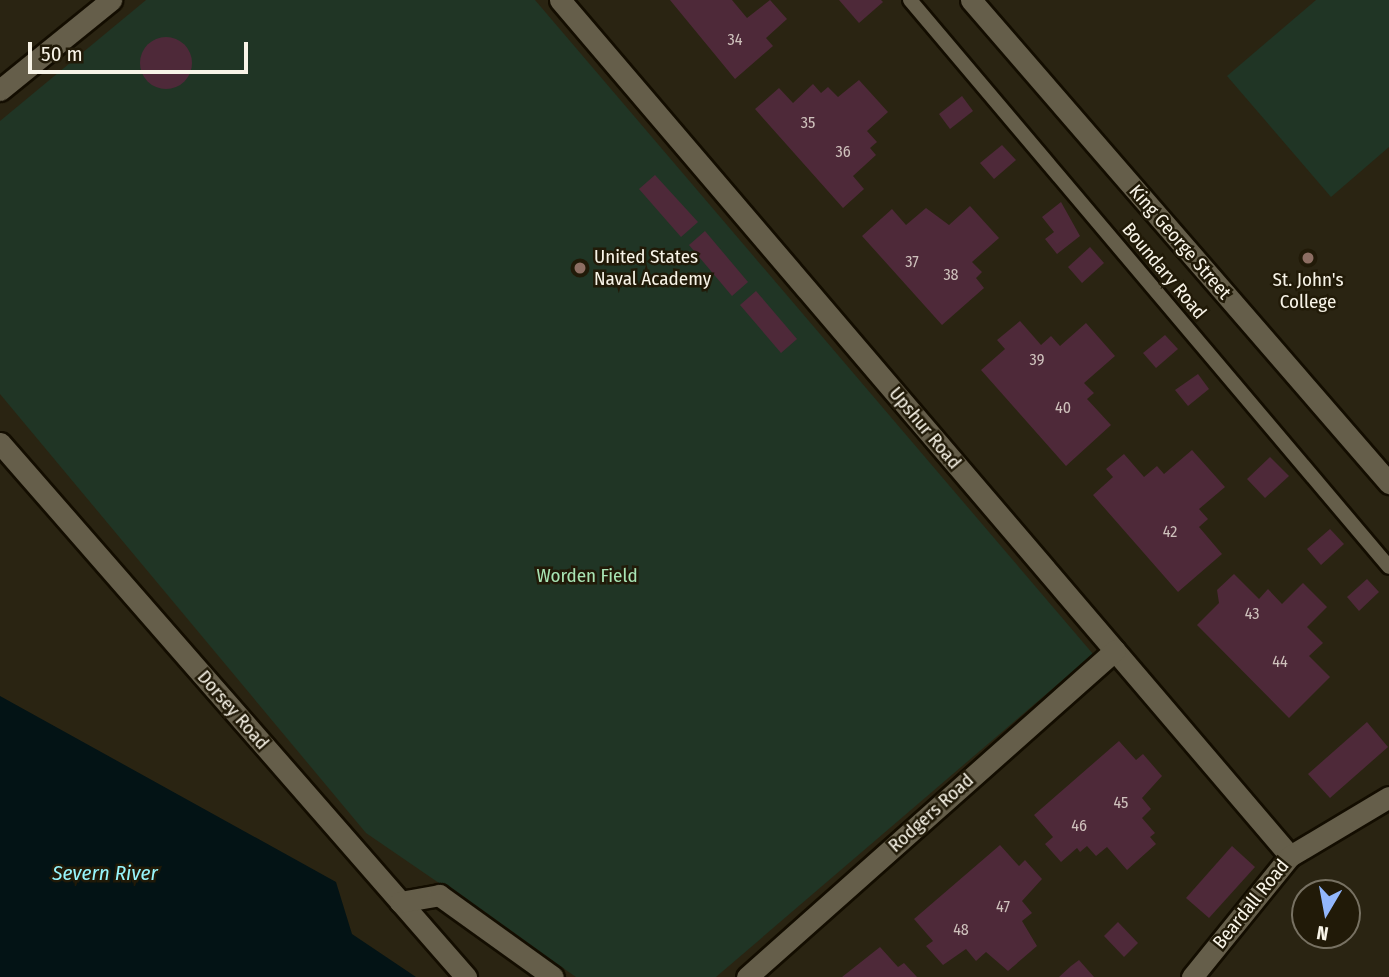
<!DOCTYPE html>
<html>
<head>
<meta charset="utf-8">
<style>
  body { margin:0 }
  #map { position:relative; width:1389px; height:977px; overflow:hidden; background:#2a2412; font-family:"Fira Sans Condensed",sans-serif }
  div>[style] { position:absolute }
  .green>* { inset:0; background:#203525 }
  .water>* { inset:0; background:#031315 }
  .building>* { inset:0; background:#4e2939 }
  .round { border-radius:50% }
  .roads { filter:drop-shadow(2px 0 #130d00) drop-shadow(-2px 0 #130d00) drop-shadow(0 2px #130d00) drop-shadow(0 -2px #130d00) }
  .service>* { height:14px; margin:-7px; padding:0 7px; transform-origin:7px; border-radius:7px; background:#655e4a }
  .minor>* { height:21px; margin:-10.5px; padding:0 10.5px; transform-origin:10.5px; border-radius:10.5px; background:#655e4a }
  .secondary>* { height:21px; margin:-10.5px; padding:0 10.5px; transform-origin:10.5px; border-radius:10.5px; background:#655e4a }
  .dots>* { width:19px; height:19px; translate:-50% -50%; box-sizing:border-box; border:4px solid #211a08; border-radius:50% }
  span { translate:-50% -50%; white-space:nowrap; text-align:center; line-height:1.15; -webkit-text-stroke:5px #211a08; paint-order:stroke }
  .number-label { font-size:16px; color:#cec1bc }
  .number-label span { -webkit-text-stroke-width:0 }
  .street-label { font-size:19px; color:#f8f4e8 }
  .poi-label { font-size:19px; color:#f8f4e8 }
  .left { translate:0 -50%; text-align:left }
  .park-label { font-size:19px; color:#a8e4b4 }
  .water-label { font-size:21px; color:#97f5fc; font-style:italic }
  .north { position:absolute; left:1291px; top:879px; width:70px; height:70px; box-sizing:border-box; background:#211a08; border:2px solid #777162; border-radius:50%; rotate:190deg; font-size:19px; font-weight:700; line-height:28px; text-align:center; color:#f8f4e8 }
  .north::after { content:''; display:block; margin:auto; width:24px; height:32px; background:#92b7fd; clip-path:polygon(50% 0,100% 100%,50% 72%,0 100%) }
  .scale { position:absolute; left:28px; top:42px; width:220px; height:32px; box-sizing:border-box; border:4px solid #f8f4e8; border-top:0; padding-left:9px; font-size:21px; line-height:24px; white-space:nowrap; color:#f8f4e8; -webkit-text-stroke:5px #211a08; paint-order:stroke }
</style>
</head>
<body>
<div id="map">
  <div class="green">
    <div style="clip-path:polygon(146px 0,535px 0,1093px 654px,716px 977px,576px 977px,366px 833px,0 394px,0 121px)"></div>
    <div style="clip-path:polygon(1316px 0,1389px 0,1389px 147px,1331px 197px,1227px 76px)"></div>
  </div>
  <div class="water">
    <div style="clip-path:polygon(0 696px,336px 882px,352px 934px,416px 977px,0 977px)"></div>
  </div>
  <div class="building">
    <div style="clip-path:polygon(670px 0,732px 0,747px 18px,770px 0,787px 19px,766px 38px,773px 46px,735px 79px)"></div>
    <div style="clip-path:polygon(839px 0,881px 0,883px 2px,859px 23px)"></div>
    <div class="round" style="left:140px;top:37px;width:52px;height:52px"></div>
    <div style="clip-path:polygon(859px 80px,888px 112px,867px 131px,877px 142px,870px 148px,876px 155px,853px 176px,864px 189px,843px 208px,755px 109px,779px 88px,793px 103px,813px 84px,821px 93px,828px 87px,838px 97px)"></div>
    <div style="clip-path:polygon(962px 96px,973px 111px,950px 129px,939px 114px)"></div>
    <div style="clip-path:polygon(1002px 145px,1016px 160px,994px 179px,980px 163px)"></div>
    <div style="clip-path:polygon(655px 175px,698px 222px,681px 237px,639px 189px)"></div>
    <div style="clip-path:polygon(1061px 202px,1080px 236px,1057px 254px,1045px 239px,1054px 232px,1042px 217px)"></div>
    <div style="clip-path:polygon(970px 206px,999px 238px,972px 262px,982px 272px,976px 278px,984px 288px,942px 325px,862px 236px,892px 209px,906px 225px,926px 208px,949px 225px)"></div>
    <div style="clip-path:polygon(705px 231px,748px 282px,732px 296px,689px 245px)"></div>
    <div style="clip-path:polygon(1090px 247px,1104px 263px,1082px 283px,1068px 267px)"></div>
    <div style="clip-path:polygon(756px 291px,797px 339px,781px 353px,740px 305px)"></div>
    <div style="clip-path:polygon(1020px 321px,1041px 345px,1051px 336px,1060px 346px,1086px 323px,1115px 356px,1084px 383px,1094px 393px,1087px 399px,1111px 425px,1066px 466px,981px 370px,1005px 349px,997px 340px)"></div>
    <div style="clip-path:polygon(1165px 335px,1178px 349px,1156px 368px,1143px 353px)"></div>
    <div style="clip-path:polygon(1198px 374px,1209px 389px,1188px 406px,1175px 390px)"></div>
    <div style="clip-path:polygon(1192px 450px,1225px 487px,1199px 509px,1208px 519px,1199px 527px,1222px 554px,1178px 592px,1093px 495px,1113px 477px,1106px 469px,1124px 454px,1144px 477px,1157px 466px,1164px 474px)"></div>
    <div style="clip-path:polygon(1270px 457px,1289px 476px,1265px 498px,1247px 479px)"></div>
    <div style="clip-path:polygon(1330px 529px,1344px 544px,1321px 565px,1307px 549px)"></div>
    <div style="clip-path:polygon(1234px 574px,1259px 599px,1268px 589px,1282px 604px,1303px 583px,1327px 607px,1307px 627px,1323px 643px,1309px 656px,1330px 677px,1289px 718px,1197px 625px,1219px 603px,1217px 590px)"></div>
    <div style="clip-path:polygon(1367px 579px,1379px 592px,1359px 611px,1347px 597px)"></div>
    <div style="clip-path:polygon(1367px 722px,1388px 747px,1330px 798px,1308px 774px)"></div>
    <div style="clip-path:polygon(1119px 741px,1136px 760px,1143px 754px,1162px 776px,1142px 798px,1151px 809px,1142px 818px,1155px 833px,1150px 837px,1156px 844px,1127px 870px,1107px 847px,1096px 856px,1087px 846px,1080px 852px,1077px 848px,1061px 862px,1045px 844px,1053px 837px,1034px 815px)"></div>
    <div style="clip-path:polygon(1000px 845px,1019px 866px,1025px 860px,1042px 879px,1022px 901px,1032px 913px,1022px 921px,1037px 946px,1008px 971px,986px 952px,976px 961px,966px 949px,943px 965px,926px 946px,933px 941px,914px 919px)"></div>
    <div style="clip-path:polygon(1232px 846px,1255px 867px,1209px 918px,1186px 898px)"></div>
    <div style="clip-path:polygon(1118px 922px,1138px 943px,1124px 957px,1104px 936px)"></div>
    <div style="clip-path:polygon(880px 947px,898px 967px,904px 963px,917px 977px,842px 977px)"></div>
    <div style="clip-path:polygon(1079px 960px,1094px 977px,1059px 977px,1071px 966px)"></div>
  </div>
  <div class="roads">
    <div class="service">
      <div style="left:910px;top:0;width:742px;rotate:49.81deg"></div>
    </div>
    <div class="minor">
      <div style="left:560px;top:0;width:1125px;rotate:49.54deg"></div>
      <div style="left:0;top:90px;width:143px;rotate:-39deg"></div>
      <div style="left:0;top:443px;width:709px;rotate:48.89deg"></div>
      <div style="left:400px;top:902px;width:40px;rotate:-10deg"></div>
      <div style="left:439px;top:895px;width:140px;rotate:35.7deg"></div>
      <div style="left:747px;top:977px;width:492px;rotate:-41.6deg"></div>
      <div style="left:1192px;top:977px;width:156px;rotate:-51deg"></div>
      <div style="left:1290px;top:856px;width:115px;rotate:-30.8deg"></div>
    </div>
    <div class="secondary">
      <div style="left:971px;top:0;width:639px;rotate:49.13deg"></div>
    </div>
  </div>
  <div class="dots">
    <div style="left:1308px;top:258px;background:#8d6e63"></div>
    <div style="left:580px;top:268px;background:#8d6e63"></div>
  </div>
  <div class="number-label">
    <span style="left:735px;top:40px">34</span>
    <span style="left:808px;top:123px">35</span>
    <span style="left:843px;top:152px">36</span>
    <span style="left:912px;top:262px">37</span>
    <span style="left:951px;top:275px">38</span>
    <span style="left:1037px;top:360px">39</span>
    <span style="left:1063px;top:408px">40</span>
    <span style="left:1170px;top:532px">42</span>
    <span style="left:1252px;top:614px">43</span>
    <span style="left:1280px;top:662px">44</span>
    <span style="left:1121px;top:803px">45</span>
    <span style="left:1079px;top:826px">46</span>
    <span style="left:1003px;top:907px">47</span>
    <span style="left:961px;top:930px">48</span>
  </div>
  <div class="street-label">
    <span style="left:1180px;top:242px;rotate:49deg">King George Street</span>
    <span style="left:1164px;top:271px;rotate:50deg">Boundary Road</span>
    <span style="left:925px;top:428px;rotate:50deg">Upshur Road</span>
    <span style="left:233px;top:710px;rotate:49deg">Dorsey Road</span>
    <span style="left:931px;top:813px;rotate:-42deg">Rodgers Road</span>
    <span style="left:1251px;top:904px;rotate:-51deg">Beardall Road</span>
  </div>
  <div class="poi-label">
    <span class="left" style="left:594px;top:268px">United States<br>Naval Academy</span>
    <span style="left:1308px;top:291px">St. John's<br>College</span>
  </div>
  <div class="park-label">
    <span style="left:587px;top:576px">Worden Field</span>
  </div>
  <div class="water-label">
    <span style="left:105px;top:873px">Severn River</span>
  </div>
  <div class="north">N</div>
  <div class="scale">50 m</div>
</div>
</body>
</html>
